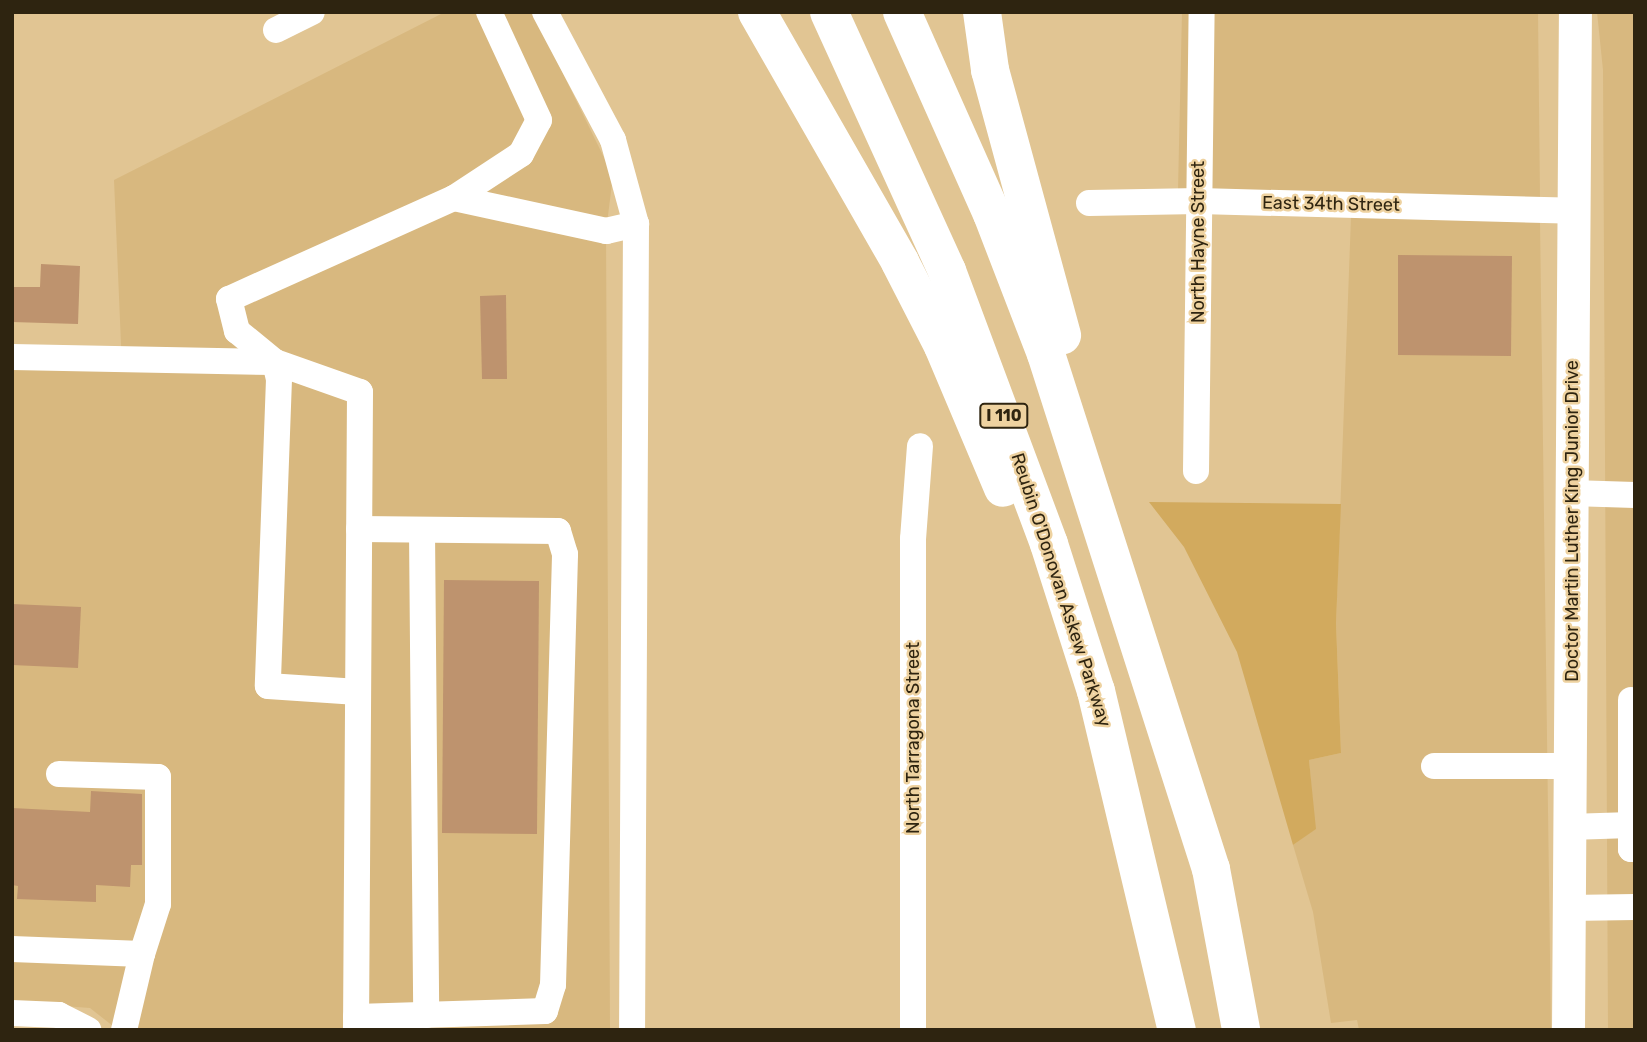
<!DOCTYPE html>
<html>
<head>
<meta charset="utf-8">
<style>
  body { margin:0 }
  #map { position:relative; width:1647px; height:1042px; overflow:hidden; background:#e1c593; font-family:Rubik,sans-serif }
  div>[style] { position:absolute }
  .built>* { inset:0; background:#d8b87f }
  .green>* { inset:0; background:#d2aa5e }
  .building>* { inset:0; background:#be936e }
  .minor>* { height:26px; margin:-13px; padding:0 13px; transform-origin:13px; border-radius:13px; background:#fff }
  .major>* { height:33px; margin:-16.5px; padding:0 16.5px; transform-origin:16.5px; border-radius:16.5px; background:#fff }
  .highway>* { height:38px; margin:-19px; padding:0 19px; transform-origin:19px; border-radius:19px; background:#fff }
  span { translate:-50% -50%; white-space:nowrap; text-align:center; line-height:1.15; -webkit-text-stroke:5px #eed2a0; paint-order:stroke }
  .shield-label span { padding:2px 5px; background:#eed2a0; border:2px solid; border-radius:5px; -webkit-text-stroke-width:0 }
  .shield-label { font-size:16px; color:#2e2410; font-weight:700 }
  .street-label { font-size:18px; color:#2e2410 }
  .frame { position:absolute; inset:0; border:14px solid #2e2410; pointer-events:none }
</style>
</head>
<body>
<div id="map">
  <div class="built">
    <div style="clip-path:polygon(445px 12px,533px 12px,613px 176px,606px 231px,610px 1030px,118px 1030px,90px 1008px,12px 1002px,12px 368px,122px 367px,114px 180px)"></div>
    <div style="clip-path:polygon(1182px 12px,1193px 12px,1188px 190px,1178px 190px)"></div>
    <div style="clip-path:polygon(1213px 12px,1538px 12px,1540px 198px,1209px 189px)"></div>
    <div style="clip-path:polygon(1597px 12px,1635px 12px,1635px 1030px,1608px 1030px,1603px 70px)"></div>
    <div style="clip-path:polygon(1351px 217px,1540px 222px,1551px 1030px,1359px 1030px,1357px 1020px,1331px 1023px,1313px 912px,1293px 845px,1315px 829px,1309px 760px,1341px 753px,1336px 623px)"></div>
  </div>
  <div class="green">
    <div style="clip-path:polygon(1149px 502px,1341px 504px,1336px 623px,1341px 753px,1309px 760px,1316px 829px,1293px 845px,1237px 652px,1184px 547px)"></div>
  </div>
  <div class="building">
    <div style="clip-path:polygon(1398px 255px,1512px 256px,1511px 356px,1398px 355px)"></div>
    <div style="clip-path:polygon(41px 264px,80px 266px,78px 324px,12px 322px,12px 287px,40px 287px)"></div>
    <div style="clip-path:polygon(506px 295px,507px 379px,482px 379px,480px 296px)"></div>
    <div style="clip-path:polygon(444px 580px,539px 581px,537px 834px,442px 833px)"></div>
    <div style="clip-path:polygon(12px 604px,81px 607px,78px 668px,12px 665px)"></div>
    <div style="clip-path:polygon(91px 791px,142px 794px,142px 865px,131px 865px,130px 887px,96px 885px,96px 902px,17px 899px,18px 886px,12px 885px,12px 808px,90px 812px)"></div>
  </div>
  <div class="minor">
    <div style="left:545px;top:12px;width:145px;rotate:62deg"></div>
    <div style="left:613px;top:140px;width:87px;rotate:74.7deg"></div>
    <div style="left:636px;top:224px;width:806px;rotate:90.28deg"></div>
    <div style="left:276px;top:30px;width:40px;rotate:-26.6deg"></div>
    <div style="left:454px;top:198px;width:80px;rotate:-33.3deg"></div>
    <div style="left:521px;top:154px;width:38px;rotate:-62deg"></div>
    <div style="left:539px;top:120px;width:119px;rotate:-114.8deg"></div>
    <div style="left:1089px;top:203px;width:110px;rotate:-1deg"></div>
    <div style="left:1199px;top:201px;width:375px;rotate:1.5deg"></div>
    <div style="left:12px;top:357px;width:263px;rotate:1.1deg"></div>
    <div style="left:275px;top:362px;width:17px;rotate:77deg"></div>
    <div style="left:279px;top:379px;width:307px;rotate:92.1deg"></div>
    <div style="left:268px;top:686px;width:90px;rotate:3.8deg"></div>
    <div style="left:1196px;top:471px;width:459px;rotate:-89.3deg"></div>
    <div style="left:1571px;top:493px;width:64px;rotate:1.8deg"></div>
    <div style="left:422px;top:530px;width:485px;rotate:89.5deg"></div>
    <div style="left:1631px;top:700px;width:88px;rotate:90deg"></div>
    <div style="left:1631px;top:788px;width:4px"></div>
    <div style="left:1434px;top:766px;width:136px"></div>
    <div style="left:59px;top:774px;width:99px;rotate:1.7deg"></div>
    <div style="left:158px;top:777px;width:127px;rotate:90deg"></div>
    <div style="left:158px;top:904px;width:52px;rotate:107.7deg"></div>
    <div style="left:1631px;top:788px;width:61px;rotate:90deg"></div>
    <div style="left:1631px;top:849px;width:4px"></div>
    <div style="left:1569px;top:827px;width:62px;rotate:-1.8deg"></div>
    <div style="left:1569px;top:908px;width:66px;rotate:-0.9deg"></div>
    <div style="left:12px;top:949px;width:130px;rotate:2.2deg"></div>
    <div style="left:142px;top:954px;width:78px;rotate:103.3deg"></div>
    <div style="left:12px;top:1013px;width:47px;rotate:2.4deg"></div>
    <div style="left:59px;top:1015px;width:33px;rotate:27deg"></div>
    <div style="left:356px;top:1017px;width:189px;rotate:-1.8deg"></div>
    <div style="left:545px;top:1011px;width:27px;rotate:-73deg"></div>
    <div style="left:553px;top:985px;width:431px;rotate:-88.4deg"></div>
    <div style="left:565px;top:554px;width:24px;rotate:-107deg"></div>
    <div style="left:558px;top:531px;width:199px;rotate:-179.4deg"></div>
    <div style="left:356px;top:1030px;width:638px;rotate:-89.64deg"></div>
    <div style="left:360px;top:392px;width:90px;rotate:-160.6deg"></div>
    <div style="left:275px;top:362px;width:49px;rotate:-140.8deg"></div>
    <div style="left:237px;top:331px;width:33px;rotate:-104deg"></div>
    <div style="left:229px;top:299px;width:247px;rotate:-24.2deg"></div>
    <div style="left:454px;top:198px;width:156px;rotate:12.2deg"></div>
    <div style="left:606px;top:231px;width:31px;rotate:-13deg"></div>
    <div style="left:913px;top:1030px;width:491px;rotate:-90deg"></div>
    <div style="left:913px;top:539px;width:93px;rotate:-85.7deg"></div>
  </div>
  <div class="major">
    <div style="left:1568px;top:1030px;width:1018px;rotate:-89.61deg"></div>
  </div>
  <div class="highway">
    <div style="left:757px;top:12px;width:288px;rotate:60.2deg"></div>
    <div style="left:900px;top:262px;width:94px;rotate:62.9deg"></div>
    <div style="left:943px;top:346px;width:154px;rotate:67.1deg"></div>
    <div style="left:829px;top:12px;width:285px;rotate:65.5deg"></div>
    <div style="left:947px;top:271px;width:291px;rotate:69.5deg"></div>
    <div style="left:1049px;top:544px;width:154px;rotate:72.3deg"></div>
    <div style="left:1096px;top:691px;width:349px;rotate:76.6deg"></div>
    <div style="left:902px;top:12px;width:221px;rotate:66deg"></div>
    <div style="left:992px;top:214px;width:150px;rotate:68.9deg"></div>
    <div style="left:1046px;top:354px;width:541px;rotate:72.24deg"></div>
    <div style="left:1211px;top:869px;width:164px;rotate:79.4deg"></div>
    <div style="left:982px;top:12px;width:59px;rotate:82.1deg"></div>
    <div style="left:990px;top:70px;width:275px;rotate:74.8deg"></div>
  </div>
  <div class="shield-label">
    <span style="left:1004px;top:416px">I 110</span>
  </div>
  <div class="street-label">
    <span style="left:1331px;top:204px;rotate:1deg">East 34th Street</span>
    <span style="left:1198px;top:242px;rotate:-90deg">North Hayne Street</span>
    <span style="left:1572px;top:521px;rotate:-90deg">Doctor Martin Luther King Junior Drive</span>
    <span style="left:1061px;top:590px;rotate:72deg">Reubin O'Donovan Askew Parkway</span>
    <span style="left:913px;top:738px;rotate:-90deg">North Tarragona Street</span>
  </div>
  <div class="frame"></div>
</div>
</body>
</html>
